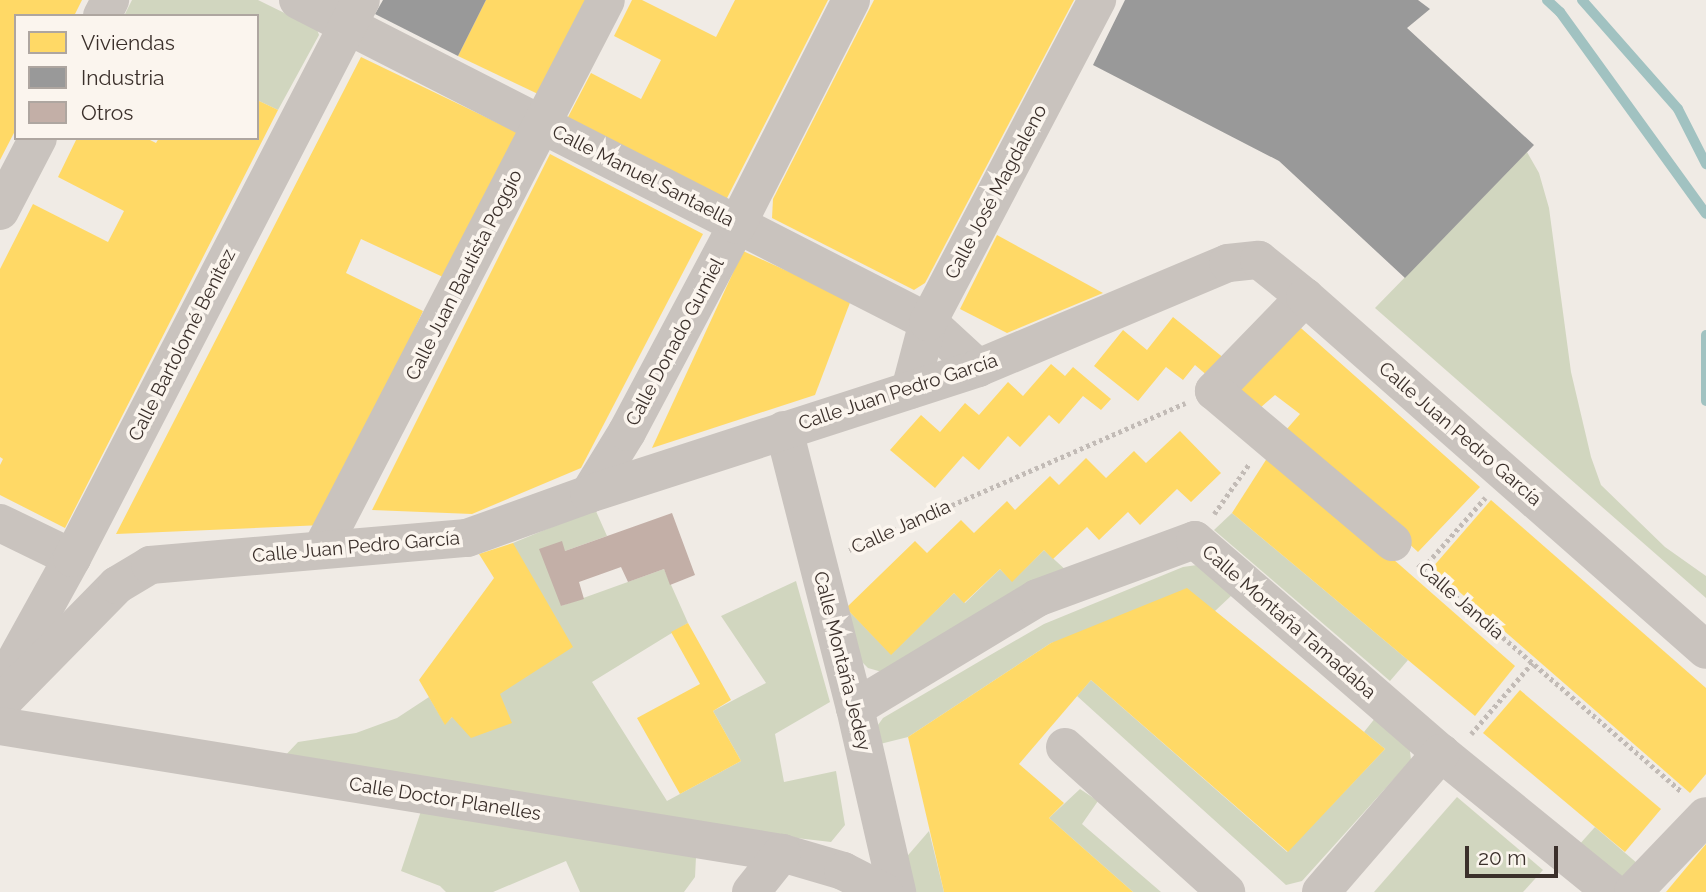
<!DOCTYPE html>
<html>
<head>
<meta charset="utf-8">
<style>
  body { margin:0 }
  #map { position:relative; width:1706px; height:892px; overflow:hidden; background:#f0ebe5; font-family:Raleway,sans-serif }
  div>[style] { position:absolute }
  .green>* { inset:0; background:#d1d6bf }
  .homes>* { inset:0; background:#ffd966 }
  .industry>* { inset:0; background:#999 }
  .stream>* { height:10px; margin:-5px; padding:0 5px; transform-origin:5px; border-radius:5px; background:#a1c2c1 }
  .building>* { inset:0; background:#c3afa7 }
  .path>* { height:4.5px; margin-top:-2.25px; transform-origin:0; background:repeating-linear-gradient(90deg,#c2bbb6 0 3.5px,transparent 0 7px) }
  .minor>* { height:38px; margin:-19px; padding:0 19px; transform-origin:19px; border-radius:19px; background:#c9c3be }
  span { translate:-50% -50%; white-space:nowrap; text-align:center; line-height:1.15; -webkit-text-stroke:7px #fbf5ee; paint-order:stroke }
  .street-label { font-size:19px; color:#3b302b }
  .legend { position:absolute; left:14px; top:14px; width:245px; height:126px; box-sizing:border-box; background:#fbf5ee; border:2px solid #aea6a0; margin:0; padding:9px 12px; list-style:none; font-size:21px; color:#3b302b }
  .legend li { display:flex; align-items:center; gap:14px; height:35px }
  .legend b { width:35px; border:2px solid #aea6a0 }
  .scale { position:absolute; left:1465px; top:846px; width:93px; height:32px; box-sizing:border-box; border:4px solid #3b302b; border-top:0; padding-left:9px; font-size:21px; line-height:24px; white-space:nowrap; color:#3b302b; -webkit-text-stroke:5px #fbf5ee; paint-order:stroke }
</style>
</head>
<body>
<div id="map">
  <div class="green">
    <div style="clip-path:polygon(132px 0,258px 0,317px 29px,319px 35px,278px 110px,257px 100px,257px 16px,124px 16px)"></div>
    <div style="clip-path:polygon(1527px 152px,1539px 173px,1549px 208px,1571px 372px,1591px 457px,1601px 485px,1665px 547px,1706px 576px,1706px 598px,1375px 308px)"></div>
    <div style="clip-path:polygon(595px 509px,607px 536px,565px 551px,561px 606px,664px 569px,688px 623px,592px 682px,667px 801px,741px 761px,713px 711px,766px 683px,721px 616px,796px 581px,830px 702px,775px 734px,784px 782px,836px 771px,845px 825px,831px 842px,736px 831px,281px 760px,298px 742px,356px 733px,397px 718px,429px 697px,445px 724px,452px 717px,500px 694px,513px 543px)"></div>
    <div style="clip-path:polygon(1232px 513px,1408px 660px,1390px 681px,1214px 530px)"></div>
    <div style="clip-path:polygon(1044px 550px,1069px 573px,882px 672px,868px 668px,860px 660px,846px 608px,891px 654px,954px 593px,965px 603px,1000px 569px,1012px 581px)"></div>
    <div style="clip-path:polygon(1197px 565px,1232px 595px,1215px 611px,1051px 643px,908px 737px,876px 745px,873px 732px,883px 718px,992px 654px,1044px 624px,1183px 567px)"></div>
    <div style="clip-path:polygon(1091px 680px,1287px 852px,1385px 749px,1364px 732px,1376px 717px,1409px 743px,1411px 760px,1302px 881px,1286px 885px,1077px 696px)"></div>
    <div style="clip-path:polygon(1080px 789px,1098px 801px,1082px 824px,1161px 892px,1133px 892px,1049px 818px)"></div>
    <div style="clip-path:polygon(1457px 797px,1543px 870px,1523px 892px,1374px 892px)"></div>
    <div style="clip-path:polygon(422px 808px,696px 857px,695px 877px,684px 892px,580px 892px,566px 861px,493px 892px,446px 892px,440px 886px,401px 871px)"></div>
    <div style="clip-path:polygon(1595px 827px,1638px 864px,1620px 883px,1578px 846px)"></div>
    <div style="clip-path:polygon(929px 831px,944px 892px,916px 892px,903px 861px)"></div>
  </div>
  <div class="homes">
    <div style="clip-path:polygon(0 0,82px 0,74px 16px,16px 16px,16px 129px,0 160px)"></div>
    <div style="clip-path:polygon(486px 0,586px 0,538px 94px,458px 56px)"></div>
    <div style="clip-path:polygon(632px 0,642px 0,716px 37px,735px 0,828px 0,725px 202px,566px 121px,591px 73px,641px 99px,661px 60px,614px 36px)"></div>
    <div style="clip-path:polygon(874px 0,1074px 0,925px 283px,914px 290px,772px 218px,773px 199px)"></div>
    <div style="clip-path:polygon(361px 57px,517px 132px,443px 277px,361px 239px,346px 273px,423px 311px,323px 525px,116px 534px)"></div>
    <div style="clip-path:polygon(257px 100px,278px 110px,65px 528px,0 495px,0 465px,3px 459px,0 457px,0 269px,33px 204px,108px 242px,124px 211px,58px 177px,77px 138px,146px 138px,156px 143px,159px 138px,257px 138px)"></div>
    <div style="clip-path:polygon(550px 154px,703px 234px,581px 468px,472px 514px,372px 510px)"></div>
    <div style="clip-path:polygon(997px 235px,1103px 293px,1007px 333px,960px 309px)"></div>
    <div style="clip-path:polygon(743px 251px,851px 300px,815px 395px,652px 448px)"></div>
    <div style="clip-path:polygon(1173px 317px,1225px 359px,1209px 377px,1195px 365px,1183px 380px,1166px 367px,1138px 401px,1094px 366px,1123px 330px,1147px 350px)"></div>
    <div style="clip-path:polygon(1293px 321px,1480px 487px,1418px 552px,1286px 430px,1300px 414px,1275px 395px,1260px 408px,1239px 391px)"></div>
    <div style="clip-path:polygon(1051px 364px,1065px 376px,1073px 367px,1111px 399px,1101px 410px,1083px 396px,1059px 424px,1049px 415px,1020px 447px,1008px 436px,979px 470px,963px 456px,935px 488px,890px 450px,921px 415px,940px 432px,965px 403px,979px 415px,1008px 382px,1023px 396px)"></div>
    <div style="clip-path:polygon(1180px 431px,1221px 473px,1191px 502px,1177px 489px,1140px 525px,1128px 512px,1099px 540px,1087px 527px,1053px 559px,1044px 550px,1012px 582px,1000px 569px,964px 603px,954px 593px,891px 655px,846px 608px,915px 541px,927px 553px,961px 520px,974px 533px,1007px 501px,1015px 510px,1050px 476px,1059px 485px,1086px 458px,1106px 478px,1134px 451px,1146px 463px)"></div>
    <div style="clip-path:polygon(1271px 452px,1515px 666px,1475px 716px,1232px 513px)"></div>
    <div style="clip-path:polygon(1491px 500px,1706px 688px,1706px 774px,1690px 793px,1432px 568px)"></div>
    <div style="clip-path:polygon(513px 543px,573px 647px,500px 694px,512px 723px,471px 738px,452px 717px,445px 725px,419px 680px,494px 578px,479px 554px)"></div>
    <div style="clip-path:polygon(1187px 588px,1385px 749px,1288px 852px,1091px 680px,1019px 764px,1064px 803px,1049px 818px,1133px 892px,944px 892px,908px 737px,1051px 643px)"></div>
    <div style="clip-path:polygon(688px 623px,731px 700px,713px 711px,741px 761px,680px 794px,637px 718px,700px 684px,671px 632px)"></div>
    <div style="clip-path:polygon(1520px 690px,1661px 809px,1625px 852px,1483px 733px)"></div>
    <div style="clip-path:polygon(1706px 844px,1706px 892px,1666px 892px)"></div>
  </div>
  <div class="industry">
    <div style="clip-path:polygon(383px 0,486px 0,458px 56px,375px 14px)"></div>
    <div style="clip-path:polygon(1125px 0,1418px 0,1430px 9px,1407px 28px,1534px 145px,1405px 278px,1279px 161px,1093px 65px)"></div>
  </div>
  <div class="stream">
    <div style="left:1547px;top:0;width:18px;rotate:43deg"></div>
    <div style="left:1560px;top:12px;width:249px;rotate:54.1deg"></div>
    <div style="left:1582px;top:0;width:145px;rotate:48.6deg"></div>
    <div style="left:1678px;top:109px;width:62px;rotate:63deg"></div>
    <div style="left:1706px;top:335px;width:66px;rotate:90deg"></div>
  </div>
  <div class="building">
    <div style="clip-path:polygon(672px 513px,695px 575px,670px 585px,664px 569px,628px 582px,621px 567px,579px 582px,584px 599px,561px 606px,539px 549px,562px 541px,565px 551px)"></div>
  </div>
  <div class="path">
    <div style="left:1214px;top:514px;width:61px;rotate:-55deg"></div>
    <div style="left:849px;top:550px;width:367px;rotate:-23.6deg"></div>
    <div style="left:1418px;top:564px;width:349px;rotate:40.8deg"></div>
    <div style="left:1423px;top:568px;width:94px;rotate:-48.5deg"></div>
    <div style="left:1471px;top:734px;width:94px;rotate:-49.3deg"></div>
  </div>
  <div class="minor">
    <div style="left:298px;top:0;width:708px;rotate:27.07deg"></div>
    <div style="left:928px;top:322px;width:68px;rotate:42.6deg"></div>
    <div style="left:102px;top:16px;width:18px;rotate:-63deg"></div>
    <div style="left:0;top:211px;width:82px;rotate:-62.5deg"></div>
    <div style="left:1305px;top:297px;width:131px;rotate:134.1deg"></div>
    <div style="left:1214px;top:391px;width:234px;rotate:40.2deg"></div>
    <div style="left:910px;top:390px;width:70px;rotate:-75.2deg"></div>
    <div style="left:928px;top:322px;width:364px;rotate:-62.3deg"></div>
    <div style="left:784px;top:430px;width:287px;rotate:75.7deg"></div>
    <div style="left:855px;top:708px;width:189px;rotate:77.1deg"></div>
    <div style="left:589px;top:494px;width:73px;rotate:-58.5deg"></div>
    <div style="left:627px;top:432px;width:234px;rotate:-62deg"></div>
    <div style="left:737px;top:225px;width:252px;rotate:-63.1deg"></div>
    <div style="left:0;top:523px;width:80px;rotate:25.9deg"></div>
    <div style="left:321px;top:550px;width:619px;rotate:-62.61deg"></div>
    <div style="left:3px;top:683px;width:143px;rotate:-61.1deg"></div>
    <div style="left:72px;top:558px;width:628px;rotate:-62.62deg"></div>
    <div style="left:0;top:704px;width:167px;rotate:-45.5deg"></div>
    <div style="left:117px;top:585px;width:39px;rotate:-31deg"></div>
    <div style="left:150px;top:565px;width:318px;rotate:-4.9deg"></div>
    <div style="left:467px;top:538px;width:130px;rotate:-19.8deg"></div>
    <div style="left:589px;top:494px;width:409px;rotate:-17.9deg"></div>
    <div style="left:978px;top:368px;width:271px;rotate:-22.8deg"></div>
    <div style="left:1228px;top:263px;width:31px;rotate:-6deg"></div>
    <div style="left:1259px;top:260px;width:59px;rotate:38.8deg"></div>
    <div style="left:1305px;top:297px;width:534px;rotate:41.36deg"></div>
    <div style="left:855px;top:708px;width:213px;rotate:-31.1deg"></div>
    <div style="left:1037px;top:598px;width:168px;rotate:-20.2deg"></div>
    <div style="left:1195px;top:540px;width:325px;rotate:40.9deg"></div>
    <div style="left:1441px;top:753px;width:220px;rotate:39.1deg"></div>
    <div style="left:0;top:726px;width:792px;rotate:9.22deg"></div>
    <div style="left:782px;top:853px;width:64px;rotate:16.4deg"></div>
    <div style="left:843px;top:871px;width:46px;rotate:27.1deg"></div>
    <div style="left:1065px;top:747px;width:217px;rotate:42deg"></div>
    <div style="left:751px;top:892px;width:50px;rotate:-51.5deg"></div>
    <div style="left:1321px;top:892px;width:184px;rotate:-49.2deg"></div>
    <div style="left:1633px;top:892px;width:105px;rotate:-46.2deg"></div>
  </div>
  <div class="street-label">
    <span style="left:643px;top:176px;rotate:27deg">Calle Manuel Santaella</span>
    <span style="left:996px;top:192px;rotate:-62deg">Calle José Magdaleno</span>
    <span style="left:464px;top:275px;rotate:-63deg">Calle Juan Bautista Poggio</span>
    <span style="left:675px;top:342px;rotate:-62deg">Calle Donado Gumiel</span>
    <span style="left:182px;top:345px;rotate:-63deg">Calle Bartolomé Benítez</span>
    <span style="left:898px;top:392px;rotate:-18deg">Calle Juan Pedro García</span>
    <span style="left:1460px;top:434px;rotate:41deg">Calle Juan Pedro García</span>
    <span style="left:901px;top:527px;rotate:-24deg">Calle Jandía</span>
    <span style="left:356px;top:547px;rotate:-5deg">Calle Juan Pedro García</span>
    <span style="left:1461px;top:601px;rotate:41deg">Calle Jandía</span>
    <span style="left:1289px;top:622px;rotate:41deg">Calle Montaña Tamadaba</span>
    <span style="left:842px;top:661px;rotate:76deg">Calle Montaña Jedey</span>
    <span style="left:445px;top:799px;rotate:9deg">Calle Doctor Planelles</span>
  </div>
  <ul class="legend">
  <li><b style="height:19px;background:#ffd966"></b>Viviendas</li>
  <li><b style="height:19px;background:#999"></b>Industria</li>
  <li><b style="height:19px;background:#c3afa7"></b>Otros</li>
  </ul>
  <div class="scale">20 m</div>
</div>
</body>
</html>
